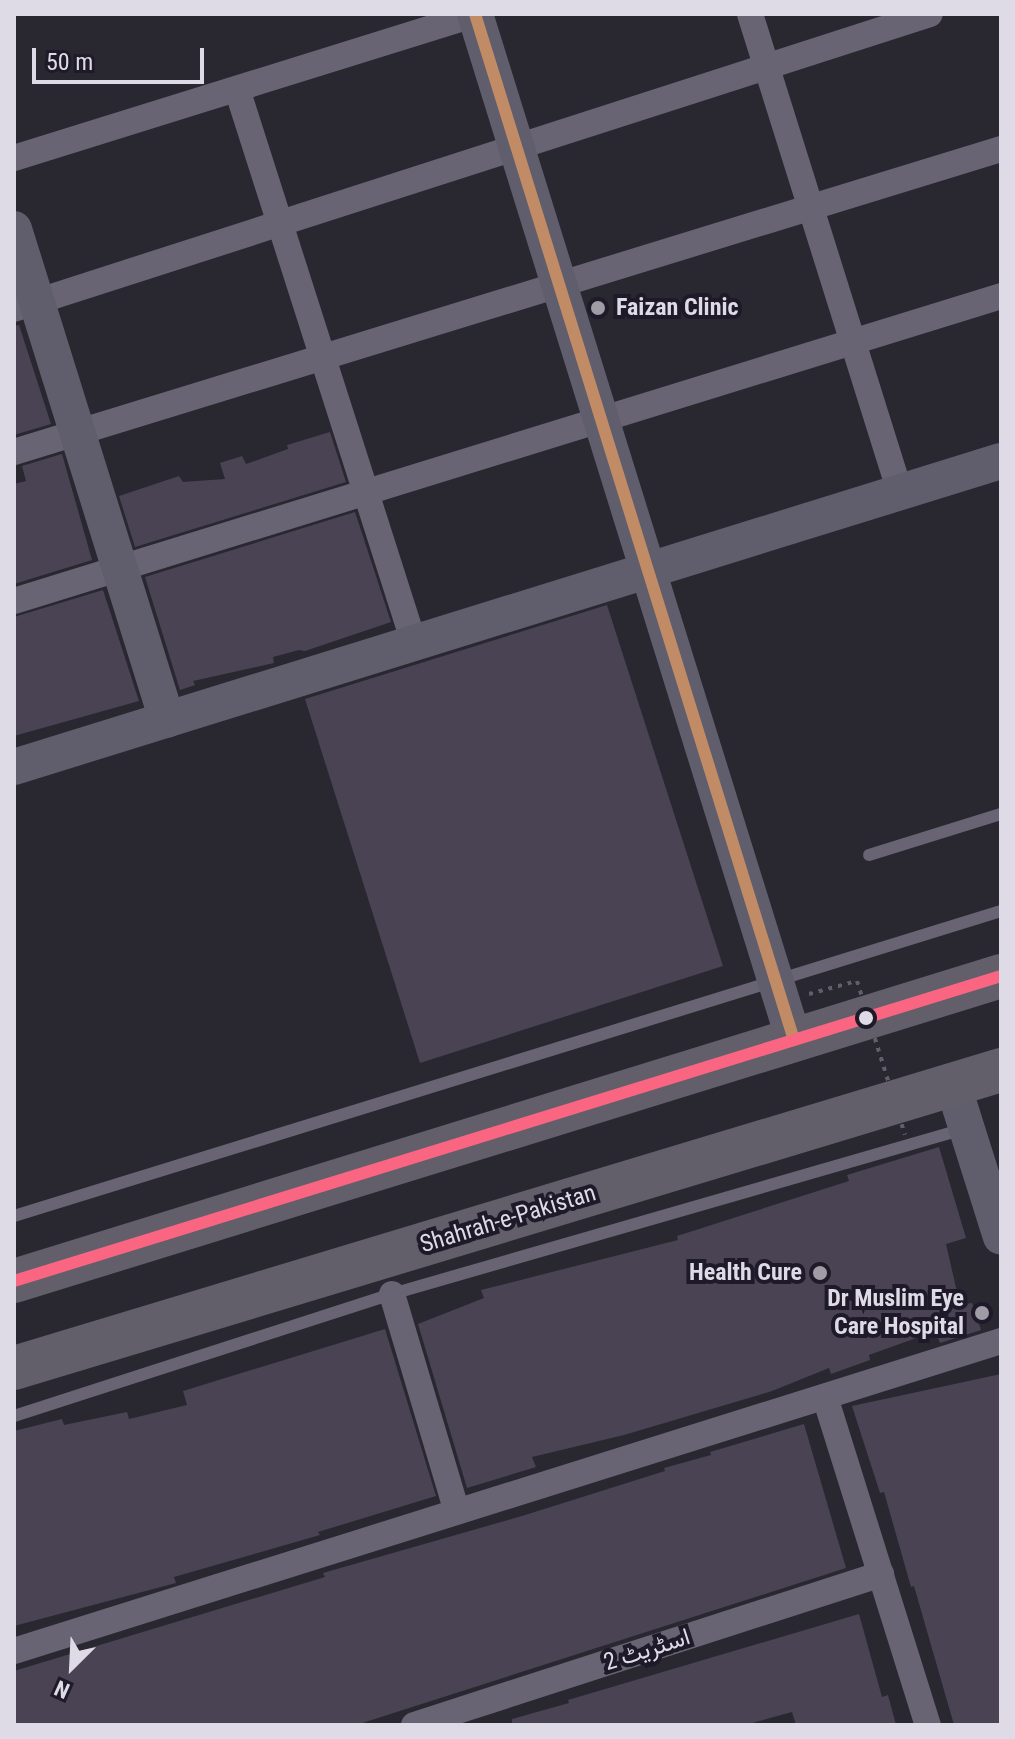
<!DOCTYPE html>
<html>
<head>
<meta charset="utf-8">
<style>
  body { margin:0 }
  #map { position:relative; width:1015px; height:1739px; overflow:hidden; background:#292830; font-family:"Roboto Condensed",Vazirmatn,sans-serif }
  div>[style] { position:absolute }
  .building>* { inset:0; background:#494354 }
  .path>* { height:4px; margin-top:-2px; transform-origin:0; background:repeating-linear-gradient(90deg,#615f6a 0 4px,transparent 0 10px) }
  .lane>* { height:12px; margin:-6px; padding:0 6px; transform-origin:6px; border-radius:6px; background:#686473 }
  .street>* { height:26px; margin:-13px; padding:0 13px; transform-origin:13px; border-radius:13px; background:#686473 }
  .secondary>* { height:36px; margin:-18px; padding:0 18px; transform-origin:18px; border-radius:18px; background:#605e6c }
  .highway>* { height:44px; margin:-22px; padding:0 22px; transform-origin:22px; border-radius:22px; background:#625f6b }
  .path-bridge>* { height:4px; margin-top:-2px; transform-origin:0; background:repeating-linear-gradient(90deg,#615f6a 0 4px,transparent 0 10px) }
  .bus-1>* { height:12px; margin:-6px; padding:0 6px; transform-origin:6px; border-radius:6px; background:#c18c65 }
  .bus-2>* { height:12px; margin:-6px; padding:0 6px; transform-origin:6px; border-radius:6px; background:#fa6682 }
  .dots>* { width:22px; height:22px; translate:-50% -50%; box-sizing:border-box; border:4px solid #1e1a29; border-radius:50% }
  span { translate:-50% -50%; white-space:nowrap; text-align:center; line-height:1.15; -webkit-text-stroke:8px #1e1a29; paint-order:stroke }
  .poi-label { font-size:24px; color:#dedbe6; font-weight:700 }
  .left { translate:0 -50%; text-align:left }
  .right { translate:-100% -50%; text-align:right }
  .street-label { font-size:24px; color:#dedbe6 }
  .frame { position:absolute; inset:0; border:16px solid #dedbe6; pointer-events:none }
  .north { position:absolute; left:32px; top:1627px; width:80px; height:80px; -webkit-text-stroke:6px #1e1a29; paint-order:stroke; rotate:204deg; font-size:22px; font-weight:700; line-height:32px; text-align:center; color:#dedbe6 }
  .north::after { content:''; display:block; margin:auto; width:28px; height:36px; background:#dedbe6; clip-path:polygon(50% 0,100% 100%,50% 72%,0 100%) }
  .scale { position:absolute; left:32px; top:48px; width:172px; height:36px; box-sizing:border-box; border:4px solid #dedbe6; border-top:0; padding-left:10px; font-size:24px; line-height:28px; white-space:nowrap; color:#dedbe6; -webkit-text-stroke:6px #1e1a29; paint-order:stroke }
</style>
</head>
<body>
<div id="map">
  <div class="building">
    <div style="clip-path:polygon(19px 325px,51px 424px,14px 435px,14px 326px)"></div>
    <div style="clip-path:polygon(330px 432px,346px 482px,135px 547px,119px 496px,179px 476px,183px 482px,225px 479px,220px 463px,242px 456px,246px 464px,288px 449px,287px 445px)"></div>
    <div style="clip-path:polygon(62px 454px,92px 560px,14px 584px,14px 484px,26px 481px,22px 466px)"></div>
    <div style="clip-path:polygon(355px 512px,391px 622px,305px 651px,299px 650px,273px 657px,274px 663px,193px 681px,195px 685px,180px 690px,145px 577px)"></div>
    <div style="clip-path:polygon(103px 590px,139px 701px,14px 736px,14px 617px)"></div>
    <div style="clip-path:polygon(607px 605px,723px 966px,420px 1063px,305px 699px)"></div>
    <div style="clip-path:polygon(939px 1147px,966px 1238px,946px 1244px,960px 1305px,972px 1303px,981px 1330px,940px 1343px,937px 1335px,921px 1342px,919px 1337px,869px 1355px,870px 1360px,831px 1374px,829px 1368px,772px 1391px,624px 1435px,532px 1457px,536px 1467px,467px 1488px,418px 1324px,484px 1298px,481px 1290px,678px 1240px,677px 1236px,849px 1181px,847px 1175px)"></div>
    <div style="clip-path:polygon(385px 1329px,436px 1496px,318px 1532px,320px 1535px,174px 1577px,176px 1583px,14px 1626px,14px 1431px,62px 1419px,64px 1425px,127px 1412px,129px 1419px,187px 1405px,183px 1391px)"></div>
    <div style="clip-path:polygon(1001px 1374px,1001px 1725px,954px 1725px,914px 1586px,911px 1587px,884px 1492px,880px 1493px,852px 1406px)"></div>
    <div style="clip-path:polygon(804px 1424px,846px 1568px,356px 1725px,14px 1725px,14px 1671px,325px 1577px,323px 1573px,522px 1516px,665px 1471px,664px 1468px,711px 1455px,710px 1452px)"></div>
    <div style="clip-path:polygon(859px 1614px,882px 1697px,888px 1695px,896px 1725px,796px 1725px,792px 1712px,745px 1725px,512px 1725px,512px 1719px,569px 1703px,568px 1700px)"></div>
  </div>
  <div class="path">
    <div style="left:809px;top:994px;width:50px;rotate:-15.2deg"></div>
  </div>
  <div class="lane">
    <div style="left:869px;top:855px;width:138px;rotate:-17.3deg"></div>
    <div style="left:14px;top:1216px;width:1033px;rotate:-17.17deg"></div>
    <div style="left:14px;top:1416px;width:397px;rotate:-17.9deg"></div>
    <div style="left:392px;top:1294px;width:595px;rotate:-16.09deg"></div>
  </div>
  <div class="street">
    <div style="left:750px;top:14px;width:501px;rotate:72.58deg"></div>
    <div style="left:237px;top:89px;width:582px;rotate:72.28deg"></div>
    <div style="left:14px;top:158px;width:483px;rotate:-17.3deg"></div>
    <div style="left:14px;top:309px;width:962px;rotate:-17.85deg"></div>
    <div style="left:14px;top:452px;width:1032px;rotate:-17.07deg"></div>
    <div style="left:14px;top:601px;width:1033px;rotate:-17.17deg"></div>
    <div style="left:392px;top:1294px;width:227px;rotate:73.4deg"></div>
    <div style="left:825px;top:1397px;width:344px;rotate:72.6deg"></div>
    <div style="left:14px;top:1651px;width:1035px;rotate:-17.44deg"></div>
    <div style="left:414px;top:1725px;width:491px;rotate:-17.9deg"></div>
  </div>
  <div class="secondary">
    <div style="left:475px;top:14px;width:1074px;rotate:72.73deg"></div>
    <div style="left:14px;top:229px;width:514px;rotate:72.69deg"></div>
    <div style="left:14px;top:767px;width:1033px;rotate:-17.23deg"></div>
    <div style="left:953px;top:1085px;width:159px;rotate:72.5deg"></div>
  </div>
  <div class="highway">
    <div style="left:14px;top:1281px;width:1033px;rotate:-17.17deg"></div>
    <div style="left:14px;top:1368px;width:1031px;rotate:-16.8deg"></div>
  </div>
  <div class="path-bridge">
    <div style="left:857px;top:981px;width:161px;rotate:72.7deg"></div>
  </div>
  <div class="bus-1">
    <div style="left:475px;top:14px;width:1074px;rotate:72.73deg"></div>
  </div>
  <div class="bus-2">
    <div style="left:14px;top:1281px;width:1033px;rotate:-17.17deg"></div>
  </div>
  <div class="dots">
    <div style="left:598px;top:308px;background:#9f9ca6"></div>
    <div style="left:866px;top:1018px;background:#dedbe6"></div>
    <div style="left:820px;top:1273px;background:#9f9ca6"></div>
    <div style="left:982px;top:1313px;background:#9f9ca6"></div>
  </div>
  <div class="poi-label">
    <span class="left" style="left:616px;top:308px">Faizan Clinic</span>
    <span class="right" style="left:802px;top:1273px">Health Cure</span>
    <span class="right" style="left:964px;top:1313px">Dr Muslim Eye<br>Care Hospital</span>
  </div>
  <div class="street-label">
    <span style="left:508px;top:1219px;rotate:-17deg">Shahrah-e-Pakistan</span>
    <span style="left:647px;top:1650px;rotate:-18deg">اسٹریٹ 2</span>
  </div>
  <div class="frame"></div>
  <div class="north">N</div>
  <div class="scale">50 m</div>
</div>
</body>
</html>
